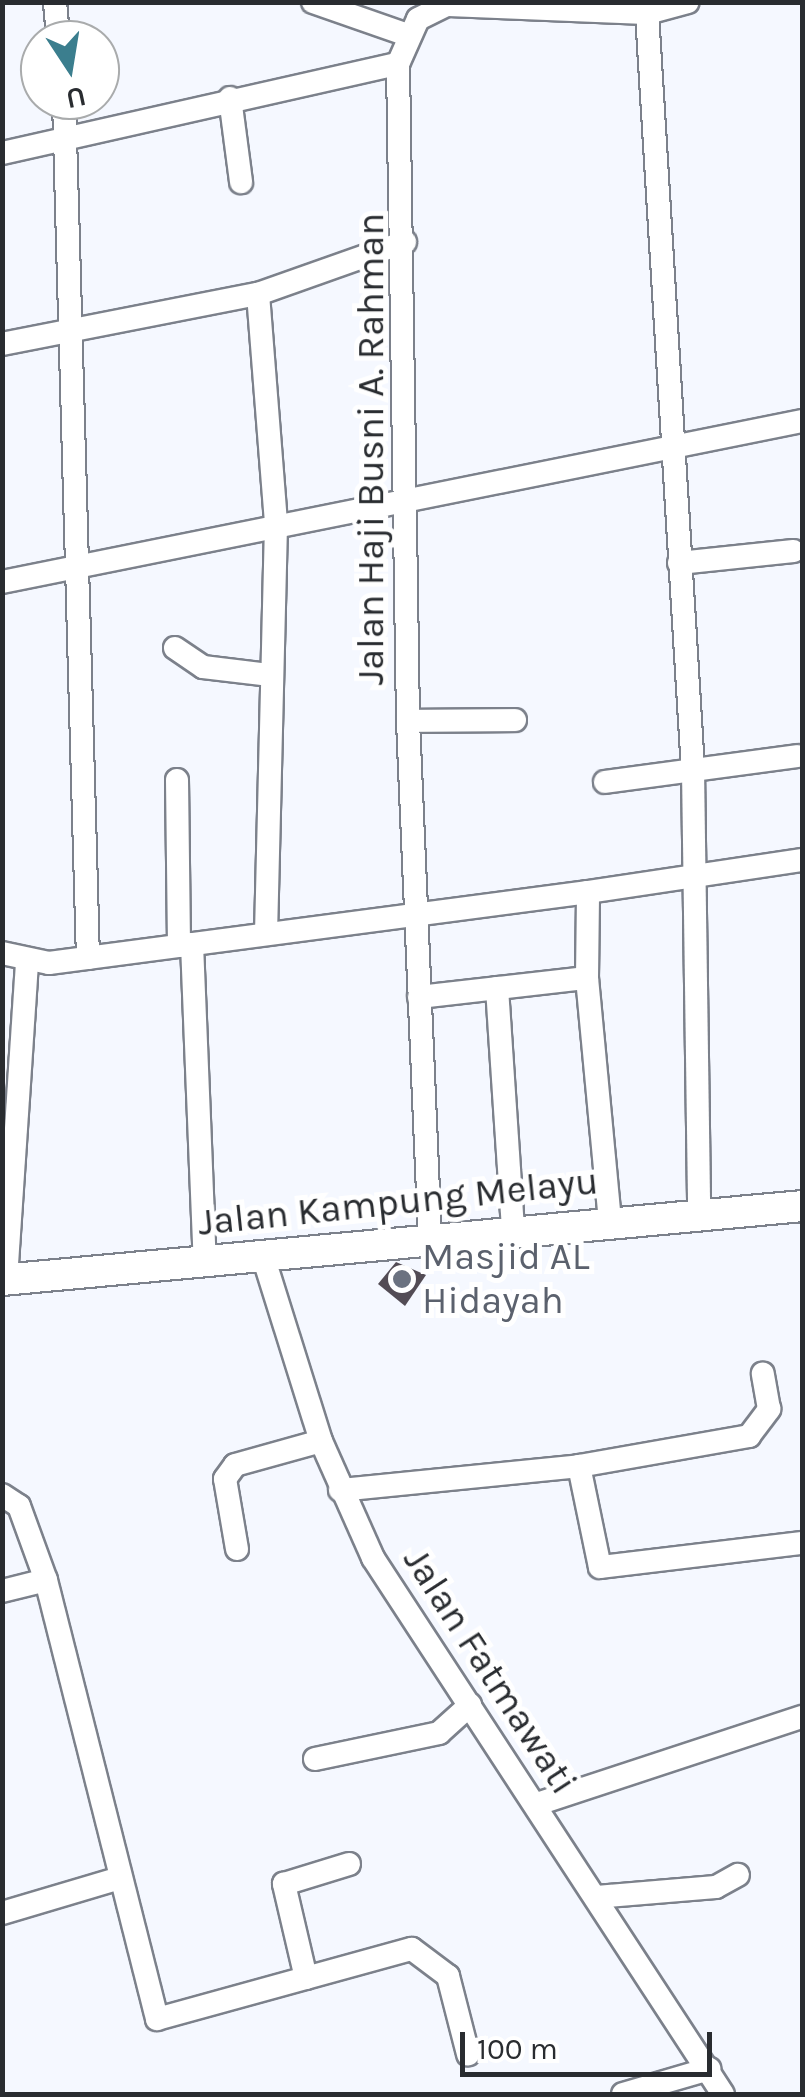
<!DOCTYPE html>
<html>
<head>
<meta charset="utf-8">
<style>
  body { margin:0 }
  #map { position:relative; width:805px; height:2097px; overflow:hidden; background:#f5f8ff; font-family:Karla,sans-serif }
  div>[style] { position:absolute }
  .building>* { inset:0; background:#534c55 }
  .roads { filter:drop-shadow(2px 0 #7c818b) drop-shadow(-2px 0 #7c818b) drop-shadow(0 2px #7c818b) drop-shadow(0 -2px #7c818b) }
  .minor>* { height:22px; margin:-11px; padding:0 11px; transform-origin:11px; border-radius:11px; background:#fff }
  .major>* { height:30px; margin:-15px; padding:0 15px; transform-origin:15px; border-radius:15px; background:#fff }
  .dots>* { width:28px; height:28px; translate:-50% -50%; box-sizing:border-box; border:5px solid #fff; border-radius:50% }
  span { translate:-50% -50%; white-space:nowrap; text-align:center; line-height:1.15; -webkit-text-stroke:10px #fff; paint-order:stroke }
  .street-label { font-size:38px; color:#292c30 }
  .worship-label { font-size:38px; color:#5b616d }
  .left { translate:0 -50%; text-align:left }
  .frame { position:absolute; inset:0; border:5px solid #292c30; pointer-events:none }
  .north { position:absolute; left:20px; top:20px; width:100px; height:100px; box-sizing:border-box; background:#fff; border:2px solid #a9abac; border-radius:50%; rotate:168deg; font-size:28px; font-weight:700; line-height:40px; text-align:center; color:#292c30 }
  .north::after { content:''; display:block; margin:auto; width:35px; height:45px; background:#3b7e8e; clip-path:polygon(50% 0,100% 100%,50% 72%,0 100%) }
  .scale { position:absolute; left:460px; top:2032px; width:252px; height:45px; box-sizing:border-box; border:5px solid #292c30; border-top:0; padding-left:12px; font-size:30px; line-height:35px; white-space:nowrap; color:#292c30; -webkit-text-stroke:8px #fff; paint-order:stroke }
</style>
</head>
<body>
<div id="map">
  <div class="building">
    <div style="clip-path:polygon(396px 1262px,426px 1275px,405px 1306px,378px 1284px)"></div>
  </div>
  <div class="roads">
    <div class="minor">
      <div style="left:55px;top:2px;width:38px;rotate:85deg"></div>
      <div style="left:313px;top:2px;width:101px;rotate:19.2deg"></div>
      <div style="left:646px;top:2px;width:11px;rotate:85deg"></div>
      <div style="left:647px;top:13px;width:42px;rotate:-15deg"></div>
      <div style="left:230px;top:98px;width:85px;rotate:82.5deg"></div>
      <div style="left:64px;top:100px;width:858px;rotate:88.4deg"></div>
      <div style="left:2px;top:153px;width:406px;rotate:-12.7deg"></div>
      <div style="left:258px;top:294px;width:232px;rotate:85.5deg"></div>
      <div style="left:276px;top:525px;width:405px;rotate:91.4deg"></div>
      <div style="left:2px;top:344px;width:261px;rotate:-11.1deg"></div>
      <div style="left:258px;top:294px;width:156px;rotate:-19.5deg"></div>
      <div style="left:679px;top:563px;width:115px;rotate:-6deg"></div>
      <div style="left:2px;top:582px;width:816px;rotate:-11.38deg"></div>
      <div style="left:175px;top:648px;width:34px;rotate:34deg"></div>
      <div style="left:203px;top:667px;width:66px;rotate:6.9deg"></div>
      <div style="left:408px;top:721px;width:107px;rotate:-0.5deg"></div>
      <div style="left:177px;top:780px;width:166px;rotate:89.3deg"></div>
      <div style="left:605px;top:782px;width:194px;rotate:-7.7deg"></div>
      <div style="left:192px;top:944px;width:318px;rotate:87.7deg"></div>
      <div style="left:2px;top:953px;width:48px;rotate:12deg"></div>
      <div style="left:49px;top:963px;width:544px;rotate:-7.5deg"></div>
      <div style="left:587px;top:978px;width:86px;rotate:-89.3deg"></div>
      <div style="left:588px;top:892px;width:216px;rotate:-8.5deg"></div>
      <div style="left:497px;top:988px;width:244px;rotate:86.2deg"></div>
      <div style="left:419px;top:997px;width:169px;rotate:-6.5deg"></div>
      <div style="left:587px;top:978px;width:244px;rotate:84.6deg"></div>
      <div style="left:430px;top:1239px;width:518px;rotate:-92.43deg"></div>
      <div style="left:408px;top:721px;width:657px;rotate:-90.87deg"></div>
      <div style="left:398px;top:64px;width:49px;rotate:-66deg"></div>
      <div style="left:418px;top:19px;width:32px;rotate:-26deg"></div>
      <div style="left:447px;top:5px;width:200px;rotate:2.3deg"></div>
      <div style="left:647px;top:13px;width:757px;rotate:86.52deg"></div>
      <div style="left:693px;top:769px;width:445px;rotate:89.2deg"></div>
      <div style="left:263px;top:1256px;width:194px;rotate:72.6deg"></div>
      <div style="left:321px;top:1441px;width:128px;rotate:66deg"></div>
      <div style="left:373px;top:1558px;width:640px;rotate:56.86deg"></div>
      <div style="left:6px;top:1279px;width:320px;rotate:-86.2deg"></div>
      <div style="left:579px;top:1466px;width:103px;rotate:78.3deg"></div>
      <div style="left:600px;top:1567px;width:203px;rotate:-6.8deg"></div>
      <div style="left:340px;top:1490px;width:240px;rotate:-5.7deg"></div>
      <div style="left:579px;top:1466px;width:173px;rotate:-10deg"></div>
      <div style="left:749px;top:1436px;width:34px;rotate:-53deg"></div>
      <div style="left:769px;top:1409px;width:36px;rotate:-100deg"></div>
      <div style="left:2px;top:1495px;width:20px;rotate:33deg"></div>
      <div style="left:19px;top:1506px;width:79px;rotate:70deg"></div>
      <div style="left:46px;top:1580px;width:453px;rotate:75.8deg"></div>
      <div style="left:157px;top:2019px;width:264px;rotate:-15.4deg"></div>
      <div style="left:412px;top:1949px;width:45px;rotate:36.9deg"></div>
      <div style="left:448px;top:1976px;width:81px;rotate:75.6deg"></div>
      <div style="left:237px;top:1549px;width:71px;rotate:-99.7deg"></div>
      <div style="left:225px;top:1479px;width:17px;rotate:-54deg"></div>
      <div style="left:235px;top:1465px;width:89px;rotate:-15.6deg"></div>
      <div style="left:2px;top:1591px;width:45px;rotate:-14deg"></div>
      <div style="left:315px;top:1759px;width:127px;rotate:-11.8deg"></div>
      <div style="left:439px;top:1733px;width:42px;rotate:-42.1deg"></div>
      <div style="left:537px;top:1804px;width:279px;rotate:-18.2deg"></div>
      <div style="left:597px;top:1897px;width:119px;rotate:-4.8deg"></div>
      <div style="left:716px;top:1887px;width:25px;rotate:-29deg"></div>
      <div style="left:2px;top:1913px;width:120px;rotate:-16.5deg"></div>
      <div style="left:306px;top:1978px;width:97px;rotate:-103.2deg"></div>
      <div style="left:284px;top:1884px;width:68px;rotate:-17.1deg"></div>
      <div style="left:623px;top:2094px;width:90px;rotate:-16.2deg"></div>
    </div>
    <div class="major">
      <div style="left:2px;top:1280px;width:803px;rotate:-5.28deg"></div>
    </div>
  </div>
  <div class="dots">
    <div style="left:402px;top:1279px;background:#6b7280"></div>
  </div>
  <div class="street-label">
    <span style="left:371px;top:449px;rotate:-90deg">Jalan Haji Busni A. Rahman</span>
    <span style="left:398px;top:1202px;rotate:-6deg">Jalan Kampung Melayu</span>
    <span style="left:490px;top:1671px;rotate:57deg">Jalan Fatmawati</span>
  </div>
  <div class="worship-label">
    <span class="left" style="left:422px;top:1279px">Masjid AL<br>Hidayah</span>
  </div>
  <div class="frame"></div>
  <div class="north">U</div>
  <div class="scale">100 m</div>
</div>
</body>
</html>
